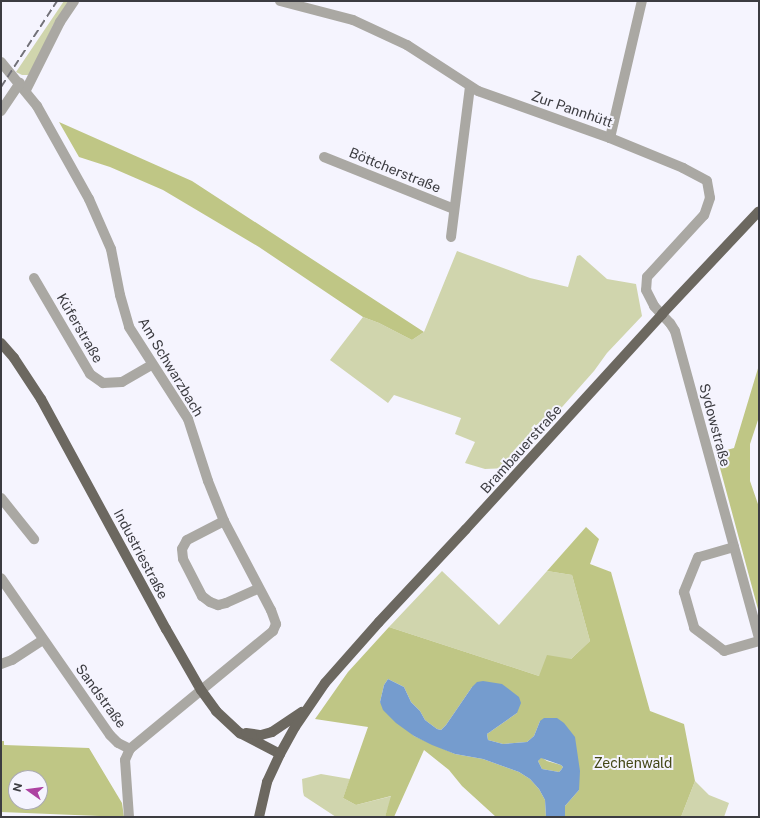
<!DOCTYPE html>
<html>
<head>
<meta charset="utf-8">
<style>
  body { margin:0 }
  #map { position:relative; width:760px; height:818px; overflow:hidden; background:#f5f4fe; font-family:"Public Sans",sans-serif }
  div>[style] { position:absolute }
  .green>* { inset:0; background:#d0d5ad }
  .forest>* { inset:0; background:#bfc685 }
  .water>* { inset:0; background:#759cce }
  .minor>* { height:10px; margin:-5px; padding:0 5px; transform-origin:5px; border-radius:5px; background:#aaa8a3 }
  .major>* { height:10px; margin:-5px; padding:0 5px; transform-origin:5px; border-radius:5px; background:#6c6860 }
  .rail>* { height:2px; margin-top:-1px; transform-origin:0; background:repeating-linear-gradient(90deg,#727178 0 8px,transparent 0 12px) }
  span { translate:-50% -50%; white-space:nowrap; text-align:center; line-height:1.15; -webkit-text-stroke:4px #f5f4fe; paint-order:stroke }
  .street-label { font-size:14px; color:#3c3c41 }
  .park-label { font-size:14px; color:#434716 }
  .frame { position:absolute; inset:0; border:2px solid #3c3c41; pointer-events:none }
  .north { position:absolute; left:8px; top:770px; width:40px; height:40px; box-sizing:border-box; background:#f5f4fe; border:1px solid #abaab2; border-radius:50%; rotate:284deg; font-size:11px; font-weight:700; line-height:16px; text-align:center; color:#3c3c41 }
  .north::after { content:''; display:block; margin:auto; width:14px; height:18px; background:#ad42a2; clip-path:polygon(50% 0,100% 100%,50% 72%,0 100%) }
</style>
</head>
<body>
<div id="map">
  <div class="green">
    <div style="clip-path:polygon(64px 1px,69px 1px,53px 25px,32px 71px,28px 75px,22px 75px,16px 72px)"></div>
    <div style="clip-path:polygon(457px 251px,530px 278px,568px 287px,577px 256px,580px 255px,607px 279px,636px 284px,642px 316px,607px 353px,594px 371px,508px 468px,485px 469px,465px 463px,475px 442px,455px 434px,461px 418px,394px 395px,388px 403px,330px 360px,363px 317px,379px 323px,412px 340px,424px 332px)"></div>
    <div style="clip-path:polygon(442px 571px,499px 625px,547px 571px,572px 575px,590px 641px,571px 659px,539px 676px,389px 627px)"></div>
    <div style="clip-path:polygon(321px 774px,350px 779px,343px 798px,356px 805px,392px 796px,385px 817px,336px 817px,333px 815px,304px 796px,303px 792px,302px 779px)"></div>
    <div style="clip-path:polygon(695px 781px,709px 795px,729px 803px,724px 817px,681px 817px)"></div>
  </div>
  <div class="forest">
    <div style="clip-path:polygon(59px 122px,192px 181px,424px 332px,412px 340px,379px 323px,363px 317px,259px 247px,163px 190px,110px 167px,79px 157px)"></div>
    <div style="clip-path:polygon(759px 365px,759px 417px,750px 444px,750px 481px,759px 507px,759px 613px,716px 453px,734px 448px)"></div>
    <div style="clip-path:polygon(586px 527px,599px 539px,590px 564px,611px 572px,650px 711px,684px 724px,695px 781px,681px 817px,565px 817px,565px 806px,579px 790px,540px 721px,534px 736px,527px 742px,503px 744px,488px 740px,487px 734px,517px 713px,472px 687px,446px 725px,441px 730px,437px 729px,425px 720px,420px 711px,411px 702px,404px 687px,388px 679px,384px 685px,380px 702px,414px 736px,455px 754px,483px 759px,519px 772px,530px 779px,539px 789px,545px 800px,546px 817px,496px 817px,462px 786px,449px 770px,424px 750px,394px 817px,385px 817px,391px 796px,356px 805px,343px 798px,368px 727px,315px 719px,348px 672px,389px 627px,539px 676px,547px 655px,571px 659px,590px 641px,572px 575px,547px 571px)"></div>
    <div style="clip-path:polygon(evenodd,1px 741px,4px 741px,4px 745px,89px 748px,122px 803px,124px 817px,1px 812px,1px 741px,16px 778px,40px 778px,40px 802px,16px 802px,16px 778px)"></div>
    <div style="clip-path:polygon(541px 757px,547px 761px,561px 765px,563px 767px,561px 770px,559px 772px,542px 769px,538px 761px)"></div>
  </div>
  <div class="water">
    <div style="clip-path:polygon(evenodd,388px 679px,404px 687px,411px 702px,420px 711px,425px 720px,437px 729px,441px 730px,446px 725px,472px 687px,477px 682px,483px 681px,502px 684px,519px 697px,521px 703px,517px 713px,487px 734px,488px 740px,503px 744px,527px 742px,534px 736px,540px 721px,544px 718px,557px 718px,564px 723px,575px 737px,580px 771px,579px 790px,565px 806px,565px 817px,546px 817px,545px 800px,539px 789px,530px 779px,519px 772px,483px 759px,455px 754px,432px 745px,414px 736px,396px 723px,383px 710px,380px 702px,384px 685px,388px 679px,541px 758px,561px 765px,563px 767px,561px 770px,559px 772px,542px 769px,538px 761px,541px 758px)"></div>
  </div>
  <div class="minor">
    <div style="left:280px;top:1px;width:75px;rotate:14.6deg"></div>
    <div style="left:353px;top:20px;width:60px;rotate:24.8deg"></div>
    <div style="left:407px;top:45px;width:85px;rotate:32.9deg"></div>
    <div style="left:478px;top:91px;width:140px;rotate:19.6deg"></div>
    <div style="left:610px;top:138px;width:79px;rotate:22.3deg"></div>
    <div style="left:683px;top:168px;width:27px;rotate:28deg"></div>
    <div style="left:707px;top:181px;width:17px;rotate:80deg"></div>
    <div style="left:710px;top:198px;width:18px;rotate:109deg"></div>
    <div style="left:704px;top:215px;width:84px;rotate:132.6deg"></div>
    <div style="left:647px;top:277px;width:13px;rotate:94deg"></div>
    <div style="left:646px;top:290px;width:18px;rotate:63deg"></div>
    <div style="left:654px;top:306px;width:23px;rotate:47deg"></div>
    <div style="left:670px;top:323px;width:9px;rotate:58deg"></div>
    <div style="left:675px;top:331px;width:319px;rotate:74.7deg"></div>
    <div style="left:1px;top:62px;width:57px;rotate:50.7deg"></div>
    <div style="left:37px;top:106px;width:107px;rotate:60.8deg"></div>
    <div style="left:89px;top:199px;width:55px;rotate:66.3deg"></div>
    <div style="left:111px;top:249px;width:47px;rotate:78.9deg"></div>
    <div style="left:120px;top:295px;width:33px;rotate:74deg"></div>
    <div style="left:129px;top:327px;width:109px;rotate:57.3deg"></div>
    <div style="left:188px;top:419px;width:65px;rotate:72.1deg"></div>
    <div style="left:208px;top:481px;width:43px;rotate:68.2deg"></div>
    <div style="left:224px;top:521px;width:101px;rotate:62.2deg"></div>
    <div style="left:271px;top:610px;width:15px;rotate:70deg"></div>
    <div style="left:276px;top:624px;width:8px;rotate:113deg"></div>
    <div style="left:273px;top:631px;width:185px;rotate:140.5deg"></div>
    <div style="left:130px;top:749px;width:13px;rotate:-153deg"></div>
    <div style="left:118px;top:743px;width:11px;rotate:-135deg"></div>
    <div style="left:110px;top:735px;width:191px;rotate:-124.8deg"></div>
    <div style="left:26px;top:90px;width:76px;rotate:-63.4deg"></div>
    <div style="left:60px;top:22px;width:25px;rotate:-56deg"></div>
    <div style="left:1px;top:111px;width:34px;rotate:-56deg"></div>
    <div style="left:610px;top:138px;width:141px;rotate:-76.9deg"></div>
    <div style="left:324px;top:157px;width:140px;rotate:21.8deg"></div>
    <div style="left:451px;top:237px;width:151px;rotate:-82.8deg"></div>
    <div style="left:34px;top:278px;width:111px;rotate:59.7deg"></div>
    <div style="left:90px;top:374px;width:16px;rotate:35deg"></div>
    <div style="left:103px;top:383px;width:19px;rotate:-3deg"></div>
    <div style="left:122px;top:382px;width:34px;rotate:-30deg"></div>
    <div style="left:1px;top:498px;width:53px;rotate:51.2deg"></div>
    <div style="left:224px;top:521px;width:42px;rotate:152.8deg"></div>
    <div style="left:187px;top:540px;width:10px;rotate:119deg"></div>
    <div style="left:182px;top:549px;width:10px;rotate:84deg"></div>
    <div style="left:183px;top:559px;width:42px;rotate:62.8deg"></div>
    <div style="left:202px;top:596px;width:10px;rotate:37deg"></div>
    <div style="left:210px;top:602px;width:9px;rotate:21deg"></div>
    <div style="left:218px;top:605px;width:8px;rotate:-14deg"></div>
    <div style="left:226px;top:603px;width:35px;rotate:-24deg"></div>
    <div style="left:734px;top:547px;width:37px;rotate:164deg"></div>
    <div style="left:698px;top:557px;width:38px;rotate:112deg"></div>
    <div style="left:684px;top:592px;width:37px;rotate:74deg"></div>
    <div style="left:694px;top:628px;width:38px;rotate:37deg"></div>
    <div style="left:724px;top:651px;width:36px;rotate:-16deg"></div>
    <div style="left:1px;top:664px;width:12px;rotate:-20deg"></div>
    <div style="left:12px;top:660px;width:37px;rotate:-33deg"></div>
    <div style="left:129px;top:817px;width:57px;rotate:-94deg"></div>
    <div style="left:125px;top:760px;width:12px;rotate:-66deg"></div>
  </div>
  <div class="major">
    <div style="left:1px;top:343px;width:20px;rotate:49deg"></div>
    <div style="left:14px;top:358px;width:49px;rotate:56.6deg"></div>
    <div style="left:41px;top:399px;width:262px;rotate:61.5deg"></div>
    <div style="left:166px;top:629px;width:70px;rotate:60.2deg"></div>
    <div style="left:201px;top:690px;width:26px;rotate:54deg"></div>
    <div style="left:216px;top:711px;width:33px;rotate:43deg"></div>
    <div style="left:240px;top:733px;width:45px;rotate:27.7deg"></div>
    <div style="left:246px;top:733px;width:15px;rotate:8deg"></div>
    <div style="left:261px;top:735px;width:11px;rotate:-15deg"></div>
    <div style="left:272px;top:732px;width:36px;rotate:-34deg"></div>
    <div style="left:259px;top:817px;width:36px;rotate:-77deg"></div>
    <div style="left:267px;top:782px;width:31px;rotate:-65deg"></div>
    <div style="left:280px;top:754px;width:31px;rotate:-61deg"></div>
    <div style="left:295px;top:727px;width:53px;rotate:-55.7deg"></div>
    <div style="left:325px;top:683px;width:81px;rotate:-48.5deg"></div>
    <div style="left:379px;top:622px;width:127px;rotate:-46.9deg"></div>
    <div style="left:466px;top:529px;width:291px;rotate:-47.6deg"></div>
    <div style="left:662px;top:314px;width:141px;rotate:-46.7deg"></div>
  </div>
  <div class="rail">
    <div style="left:1px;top:87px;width:103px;rotate:-56.9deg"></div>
  </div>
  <div class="street-label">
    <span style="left:572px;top:109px;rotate:19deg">Zur Pannhütt</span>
    <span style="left:395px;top:170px;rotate:22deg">Böttcherstraße</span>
    <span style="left:80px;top:328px;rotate:60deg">Küferstraße</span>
    <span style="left:171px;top:367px;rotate:59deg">Am Schwarzbach</span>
    <span style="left:715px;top:425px;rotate:75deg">Sydowstraße</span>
    <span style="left:521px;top:449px;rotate:-48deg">Brambauerstraße</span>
    <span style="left:141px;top:554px;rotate:62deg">Industriestraße</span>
    <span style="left:101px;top:696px;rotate:54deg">Sandstraße</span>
  </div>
  <div class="park-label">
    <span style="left:633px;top:763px">Zechenwald</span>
  </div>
  <div class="frame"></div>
  <div class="north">N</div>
</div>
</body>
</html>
